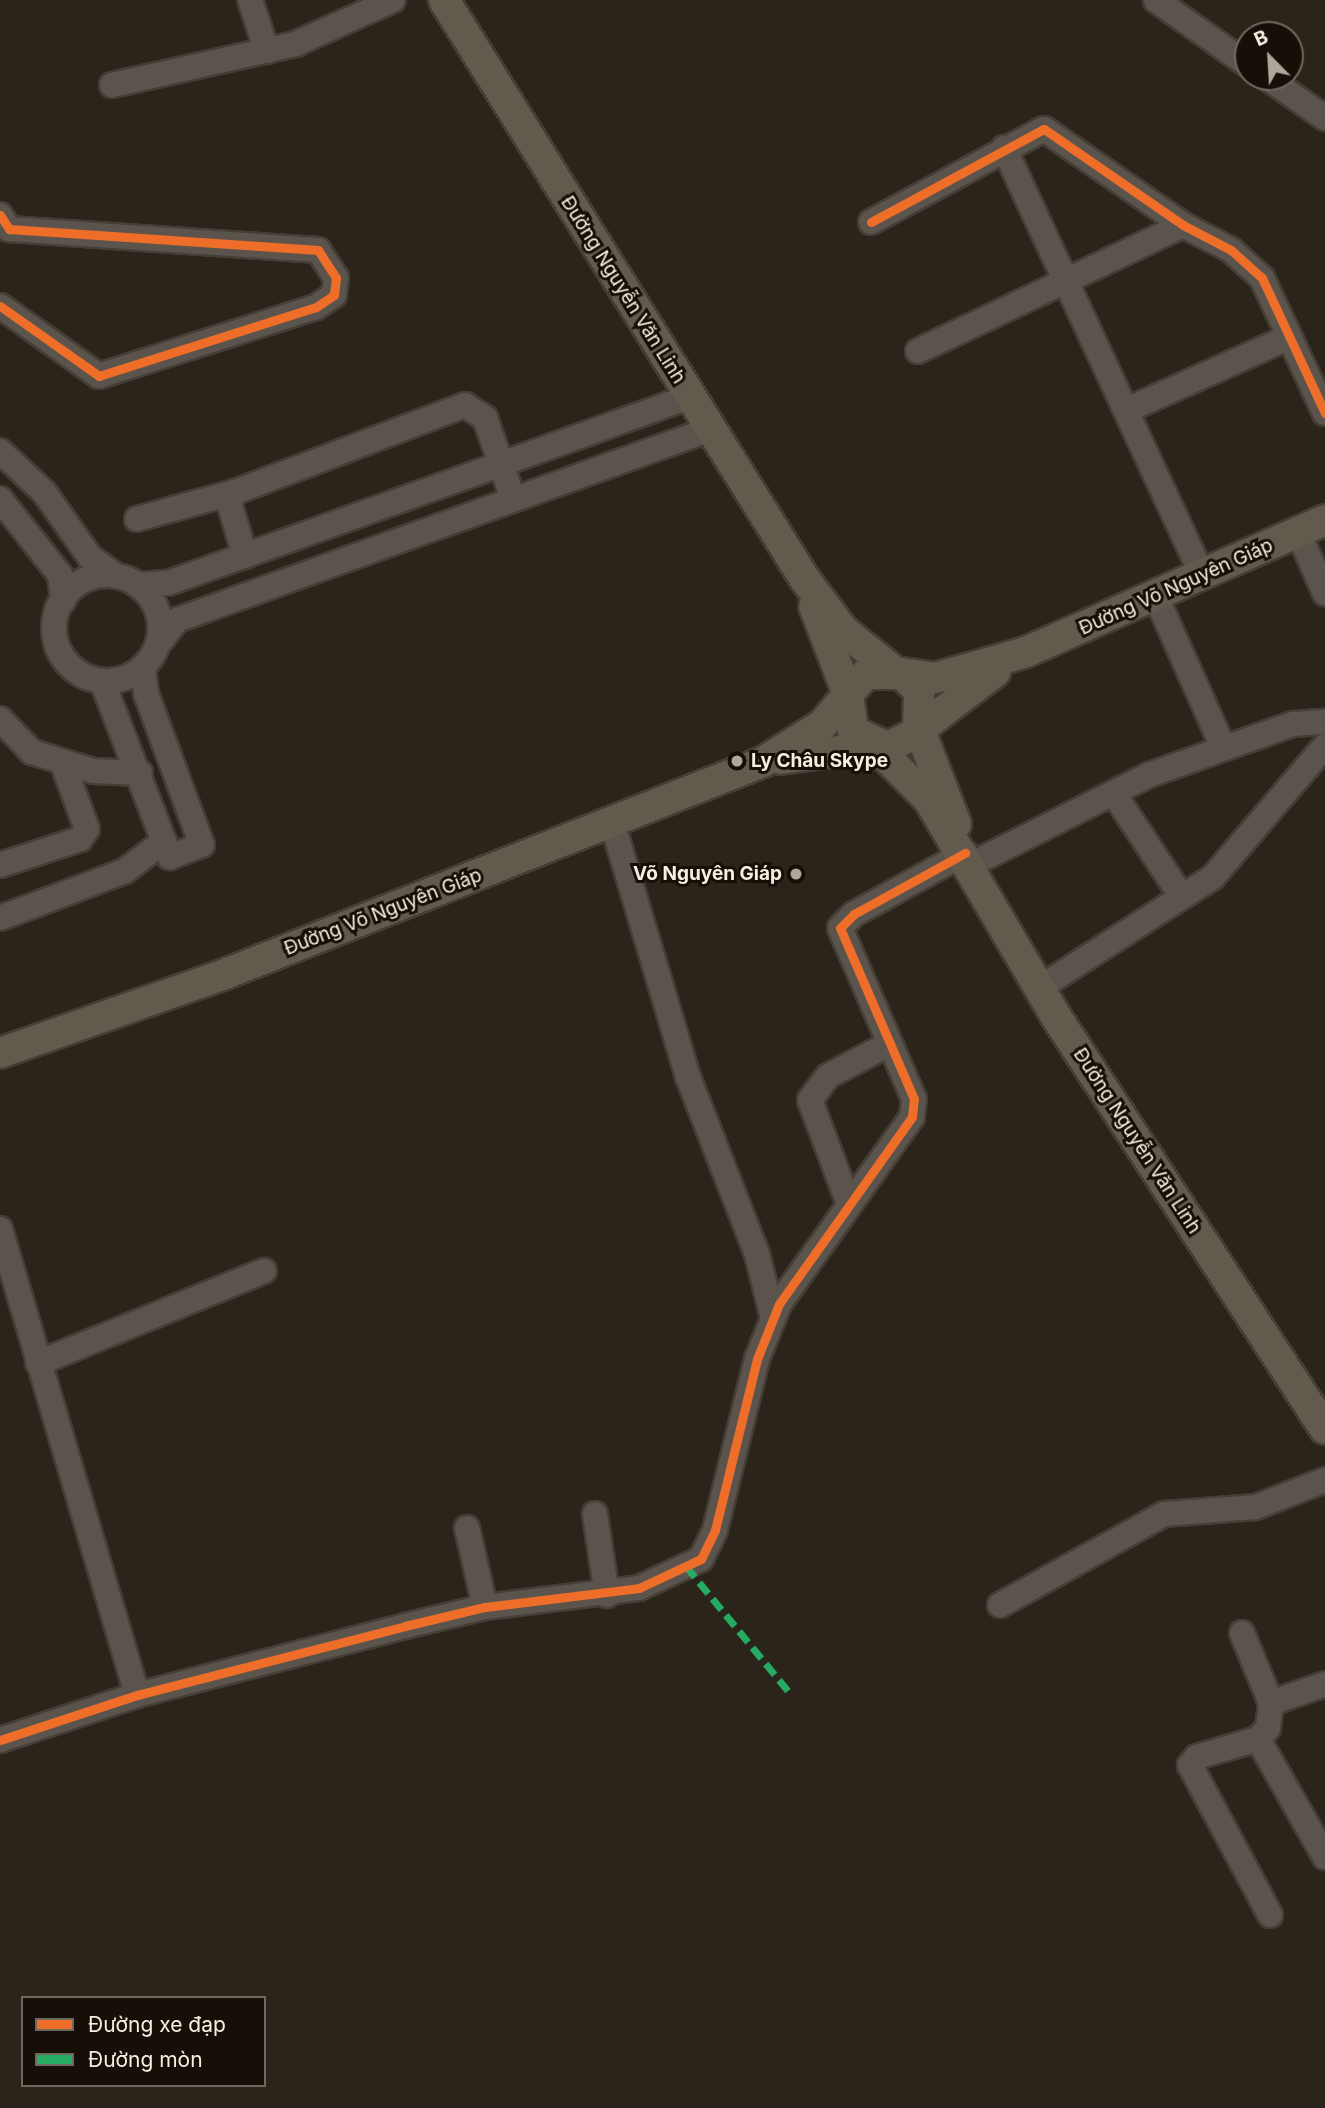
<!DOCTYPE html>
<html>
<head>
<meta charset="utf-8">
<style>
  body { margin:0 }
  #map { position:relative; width:1325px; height:2108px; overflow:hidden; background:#2b241a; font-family:Inter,sans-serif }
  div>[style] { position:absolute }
  .roads { filter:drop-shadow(2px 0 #443e36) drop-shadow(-2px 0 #443e36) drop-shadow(0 2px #443e36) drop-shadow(0 -2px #443e36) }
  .minor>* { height:24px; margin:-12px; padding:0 12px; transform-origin:12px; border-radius:12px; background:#5b544d }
  .minor>.ring { margin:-12px; padding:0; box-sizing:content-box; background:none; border:24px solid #5b544d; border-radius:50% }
  .major>* { height:30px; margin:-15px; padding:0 15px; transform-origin:15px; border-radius:15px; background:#635a4e }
  .quiet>* { height:7px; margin-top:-3.5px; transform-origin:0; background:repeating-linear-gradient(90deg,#26ab63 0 14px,transparent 0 21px) }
  .cycleway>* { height:9px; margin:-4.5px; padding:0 4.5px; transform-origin:4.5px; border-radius:4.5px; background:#ee6e29 }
  .dots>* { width:19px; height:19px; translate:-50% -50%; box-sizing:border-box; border:4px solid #150f07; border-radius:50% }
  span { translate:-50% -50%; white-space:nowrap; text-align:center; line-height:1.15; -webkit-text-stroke:6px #150f07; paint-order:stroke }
  .street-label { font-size:19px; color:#f7ede1 }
  .poi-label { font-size:19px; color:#f7ede1; font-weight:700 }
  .left { translate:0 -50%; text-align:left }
  .right { translate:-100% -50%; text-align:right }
  .legend { position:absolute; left:21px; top:1996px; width:245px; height:91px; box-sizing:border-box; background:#150f07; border:2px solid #6f685e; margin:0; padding:9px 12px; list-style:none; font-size:21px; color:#f7ede1 }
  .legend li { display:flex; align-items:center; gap:14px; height:35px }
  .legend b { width:35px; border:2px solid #6f685e }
  .north { position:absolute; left:1234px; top:21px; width:70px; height:70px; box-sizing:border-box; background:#150f07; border:2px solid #6f685e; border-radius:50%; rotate:336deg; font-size:19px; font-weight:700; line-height:28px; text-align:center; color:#f7ede1 }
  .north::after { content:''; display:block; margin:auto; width:24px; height:32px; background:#b0a79b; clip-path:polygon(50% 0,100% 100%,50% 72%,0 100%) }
</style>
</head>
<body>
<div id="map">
  <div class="roads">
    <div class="minor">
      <div style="left:250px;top:0;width:54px;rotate:71.6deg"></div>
      <div style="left:1156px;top:0;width:113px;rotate:35.2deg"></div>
      <div style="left:1266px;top:77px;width:72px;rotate:34.8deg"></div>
      <div style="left:112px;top:85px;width:188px;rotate:-12.6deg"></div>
      <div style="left:295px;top:44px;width:107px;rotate:-24.2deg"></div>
      <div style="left:1004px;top:148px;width:470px;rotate:65.1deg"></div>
      <div style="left:0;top:215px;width:17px;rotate:57deg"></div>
      <div style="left:9px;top:229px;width:310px;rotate:3.9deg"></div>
      <div style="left:318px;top:250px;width:33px;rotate:57deg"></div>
      <div style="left:336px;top:278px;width:17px;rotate:97deg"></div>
      <div style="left:334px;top:295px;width:22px;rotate:146deg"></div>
      <div style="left:316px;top:307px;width:228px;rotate:162.4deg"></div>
      <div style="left:99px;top:376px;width:121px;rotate:-144.7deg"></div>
      <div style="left:871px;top:222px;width:196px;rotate:-28.3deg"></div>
      <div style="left:1044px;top:129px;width:169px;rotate:34.6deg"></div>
      <div style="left:1183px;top:225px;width:54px;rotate:27.5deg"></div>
      <div style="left:1231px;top:250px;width:42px;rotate:42.1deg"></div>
      <div style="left:1262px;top:278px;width:149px;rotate:65deg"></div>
      <div style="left:918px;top:351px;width:293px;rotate:-25.4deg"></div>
      <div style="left:1127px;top:410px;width:175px;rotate:-24.2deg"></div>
      <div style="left:0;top:451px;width:60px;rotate:43deg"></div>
      <div style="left:44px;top:492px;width:80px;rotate:54.7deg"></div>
      <div style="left:90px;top:557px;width:32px;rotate:36deg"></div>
      <div style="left:0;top:499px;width:97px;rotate:51.7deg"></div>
      <div style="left:60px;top:575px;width:26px;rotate:83deg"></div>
      <div style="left:137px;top:519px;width:102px;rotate:-15.4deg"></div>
      <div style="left:1298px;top:532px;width:67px;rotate:66.1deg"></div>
      <div style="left:245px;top:556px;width:56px;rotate:-106.5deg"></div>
      <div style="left:229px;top:502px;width:12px;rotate:-59deg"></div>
      <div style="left:235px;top:492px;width:246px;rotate:-20.7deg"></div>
      <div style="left:465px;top:405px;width:24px;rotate:33deg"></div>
      <div style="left:485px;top:418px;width:86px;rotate:70.9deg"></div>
      <div class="ring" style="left:54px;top:575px;width:82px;height:82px"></div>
      <div style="left:137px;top:585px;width:31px;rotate:-4deg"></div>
      <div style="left:168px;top:583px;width:553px;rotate:-19.65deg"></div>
      <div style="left:1157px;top:599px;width:162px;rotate:66deg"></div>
      <div style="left:158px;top:644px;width:31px;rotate:-52deg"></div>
      <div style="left:177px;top:620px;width:564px;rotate:-19.69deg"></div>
      <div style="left:102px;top:681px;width:189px;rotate:68.9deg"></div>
      <div style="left:170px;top:857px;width:34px;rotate:-21deg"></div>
      <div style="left:202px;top:845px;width:161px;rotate:-110.3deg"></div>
      <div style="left:146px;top:694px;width:27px;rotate:-96deg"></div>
      <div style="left:0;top:719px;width:46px;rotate:45.9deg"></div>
      <div style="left:32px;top:752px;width:64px;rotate:17.3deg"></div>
      <div style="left:93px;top:771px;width:47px;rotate:2.4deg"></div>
      <div style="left:1114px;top:794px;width:120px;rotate:56.6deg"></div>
      <div style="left:612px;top:822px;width:266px;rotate:73.4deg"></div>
      <div style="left:688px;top:1077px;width:190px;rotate:68.7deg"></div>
      <div style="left:757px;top:1254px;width:66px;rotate:76deg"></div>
      <div style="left:0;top:865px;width:84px;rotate:-18deg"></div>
      <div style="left:80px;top:839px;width:12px;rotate:-55deg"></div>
      <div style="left:87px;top:829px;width:69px;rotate:-110.3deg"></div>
      <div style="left:970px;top:865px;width:200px;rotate:-26.7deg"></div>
      <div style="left:1149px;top:775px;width:153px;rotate:-19.5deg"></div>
      <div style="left:1293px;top:724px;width:32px;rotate:-4deg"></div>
      <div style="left:0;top:918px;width:134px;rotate:-20.6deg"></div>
      <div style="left:125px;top:871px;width:49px;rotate:-37.6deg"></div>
      <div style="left:1041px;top:987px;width:204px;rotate:-32.6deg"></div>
      <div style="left:1213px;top:877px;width:172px;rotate:-49.5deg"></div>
      <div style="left:849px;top:1204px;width:111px;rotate:-110.6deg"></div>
      <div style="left:810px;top:1100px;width:30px;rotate:-53deg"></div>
      <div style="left:828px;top:1076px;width:69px;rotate:-27.7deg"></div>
      <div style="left:0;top:1229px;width:486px;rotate:73.6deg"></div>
      <div style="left:38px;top:1363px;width:244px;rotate:-22.2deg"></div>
      <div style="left:595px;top:1514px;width:82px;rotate:81.6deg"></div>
      <div style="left:467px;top:1528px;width:81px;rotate:77.2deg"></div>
      <div style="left:1000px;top:1605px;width:188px;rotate:-29deg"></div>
      <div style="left:1164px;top:1514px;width:92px;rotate:-4.4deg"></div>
      <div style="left:1256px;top:1507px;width:74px;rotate:-21.4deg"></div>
      <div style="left:1242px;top:1633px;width:76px;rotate:67.5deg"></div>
      <div style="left:1271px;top:1703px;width:25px;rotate:97deg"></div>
      <div style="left:1268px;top:1728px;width:15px;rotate:132deg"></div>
      <div style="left:1258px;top:1739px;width:64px;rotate:163.6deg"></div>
      <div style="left:1197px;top:1757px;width:11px;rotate:131deg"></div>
      <div style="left:1190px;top:1765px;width:170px;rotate:61.9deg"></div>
      <div style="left:1271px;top:1703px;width:57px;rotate:-19.4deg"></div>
      <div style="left:1258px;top:1739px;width:136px;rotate:60.4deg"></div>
      <div style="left:0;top:1740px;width:144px;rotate:-18.2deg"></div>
      <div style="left:137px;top:1695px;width:277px;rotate:-14.4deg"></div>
      <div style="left:405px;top:1626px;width:82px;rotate:-13.4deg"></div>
      <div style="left:485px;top:1607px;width:155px;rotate:-7deg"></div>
      <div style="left:639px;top:1588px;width:68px;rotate:-25.1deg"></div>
      <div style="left:701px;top:1559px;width:32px;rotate:-64deg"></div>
      <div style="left:715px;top:1530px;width:176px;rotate:-76.2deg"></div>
      <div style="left:757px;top:1359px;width:59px;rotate:-68.2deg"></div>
      <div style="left:779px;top:1304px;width:229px;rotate:-54.6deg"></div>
      <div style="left:912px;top:1117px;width:18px;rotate:-84deg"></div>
      <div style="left:914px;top:1099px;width:186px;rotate:-113.4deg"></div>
      <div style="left:840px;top:928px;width:20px;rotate:-45deg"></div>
      <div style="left:854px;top:914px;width:127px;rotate:-28.8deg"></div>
    </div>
    <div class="major">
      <div style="left:444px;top:0;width:681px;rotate:58.08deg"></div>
      <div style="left:804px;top:578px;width:66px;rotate:53deg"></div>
      <div style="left:844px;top:631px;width:65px;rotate:38.8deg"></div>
      <div style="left:895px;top:672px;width:40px;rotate:8.5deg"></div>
      <div style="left:935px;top:678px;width:95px;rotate:-15.9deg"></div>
      <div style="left:1026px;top:652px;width:327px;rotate:-23.8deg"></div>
      <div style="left:918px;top:726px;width:35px;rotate:-88deg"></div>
      <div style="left:919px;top:691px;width:24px;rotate:-135deg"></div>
      <div style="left:902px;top:674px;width:36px;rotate:180deg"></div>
      <div style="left:866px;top:674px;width:27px;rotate:132deg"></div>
      <div style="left:848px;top:694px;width:37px;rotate:82deg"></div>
      <div style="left:853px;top:731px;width:38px;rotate:25deg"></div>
      <div style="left:888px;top:747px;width:25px;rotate:-26deg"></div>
      <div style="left:911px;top:736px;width:106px;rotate:-37.3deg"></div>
      <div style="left:918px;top:726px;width:105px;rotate:68.8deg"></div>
      <div style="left:780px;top:759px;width:96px;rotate:-7.8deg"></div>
      <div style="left:875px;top:746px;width:76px;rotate:45deg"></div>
      <div style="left:929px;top:800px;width:249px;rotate:59.6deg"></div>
      <div style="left:1055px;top:1015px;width:494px;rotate:56.9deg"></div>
      <div style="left:0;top:1053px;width:238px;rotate:-19.3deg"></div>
      <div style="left:225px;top:974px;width:578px;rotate:-21.51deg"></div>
      <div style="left:763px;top:762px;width:71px;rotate:-32.3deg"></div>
      <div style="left:823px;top:724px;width:39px;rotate:-50deg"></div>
      <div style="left:848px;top:694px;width:94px;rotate:-111.1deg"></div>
    </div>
  </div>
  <div class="quiet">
    <div style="left:686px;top:1566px;width:163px;rotate:50.7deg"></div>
  </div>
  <div class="cycleway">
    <div style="left:0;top:215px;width:17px;rotate:57deg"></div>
    <div style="left:9px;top:229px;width:310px;rotate:3.9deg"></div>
    <div style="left:318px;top:250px;width:33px;rotate:57deg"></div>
    <div style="left:336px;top:278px;width:17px;rotate:97deg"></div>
    <div style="left:334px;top:295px;width:22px;rotate:146deg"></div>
    <div style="left:316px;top:307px;width:228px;rotate:162.4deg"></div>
    <div style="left:99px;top:376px;width:121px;rotate:-144.7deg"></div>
    <div style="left:871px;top:222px;width:196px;rotate:-28.3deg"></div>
    <div style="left:1044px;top:129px;width:169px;rotate:34.6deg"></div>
    <div style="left:1183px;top:225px;width:54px;rotate:27.5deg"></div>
    <div style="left:1231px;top:250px;width:42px;rotate:42.1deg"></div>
    <div style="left:1262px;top:278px;width:149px;rotate:65deg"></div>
    <div style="left:0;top:1740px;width:144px;rotate:-18.2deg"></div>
    <div style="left:137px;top:1695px;width:277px;rotate:-14.4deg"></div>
    <div style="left:405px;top:1626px;width:82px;rotate:-13.4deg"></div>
    <div style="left:485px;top:1607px;width:155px;rotate:-7deg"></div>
    <div style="left:639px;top:1588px;width:68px;rotate:-25.1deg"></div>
    <div style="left:701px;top:1559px;width:32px;rotate:-64deg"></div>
    <div style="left:715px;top:1530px;width:176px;rotate:-76.2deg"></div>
    <div style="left:757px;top:1359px;width:59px;rotate:-68.2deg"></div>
    <div style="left:779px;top:1304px;width:229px;rotate:-54.6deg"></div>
    <div style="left:912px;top:1117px;width:18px;rotate:-84deg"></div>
    <div style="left:914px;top:1099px;width:186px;rotate:-113.4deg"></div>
    <div style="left:840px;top:928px;width:20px;rotate:-45deg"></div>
    <div style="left:854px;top:914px;width:127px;rotate:-28.8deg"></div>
  </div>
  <div class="dots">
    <div style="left:737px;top:761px;background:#b0a79b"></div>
    <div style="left:796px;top:874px;background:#b0a79b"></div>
  </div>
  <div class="street-label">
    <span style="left:623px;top:290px;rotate:58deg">Đường Nguyễn Văn Linh</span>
    <span style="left:1176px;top:587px;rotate:-24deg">Đường Võ Nguyên Giáp</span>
    <span style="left:383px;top:912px;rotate:-21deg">Đường Võ Nguyên Giáp</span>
    <span style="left:1137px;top:1141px;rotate:57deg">Đường Nguyễn Văn Linh</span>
  </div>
  <div class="poi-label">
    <span class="left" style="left:751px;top:761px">Ly Châu Skype</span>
    <span class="right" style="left:782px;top:874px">Võ Nguyên Giáp</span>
  </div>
  <ul class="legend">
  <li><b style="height:9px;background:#ee6e29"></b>Đường xe đạp</li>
  <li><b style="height:9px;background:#26ab63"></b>Đường mòn</li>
  </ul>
  <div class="north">B</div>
</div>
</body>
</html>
